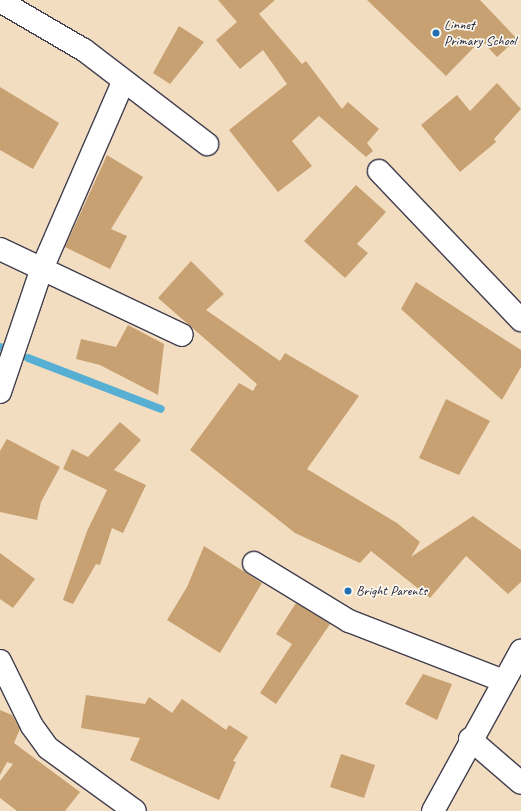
<!DOCTYPE html>
<html>
<head>
<meta charset="utf-8">
<style>
  body { margin:0 }
  #map { position:relative; width:521px; height:811px; overflow:hidden; background:#f3ddc0; font-family:Caveat,sans-serif }
  div>[style] { position:absolute }
  .stream>* { height:8px; margin:-4px; padding:0 4px; transform-origin:4px; border-radius:4px; background:#57b0d4 }
  .building>* { inset:0; background:#c8a172 }
  .roads { filter:drop-shadow(1px 0 #413e4f) drop-shadow(-1px 0 #413e4f) drop-shadow(0 1px #413e4f) drop-shadow(0 -1px #413e4f) }
  .minor>* { height:22px; margin:-11px; padding:0 11px; transform-origin:11px; border-radius:11px; background:#fff }
  .dots>* { width:11px; height:11px; translate:-50% -50%; box-sizing:border-box; border:2px solid #fbf7ec; border-radius:50% }
  span { translate:-50% -50%; white-space:nowrap; text-align:center; line-height:1.15; -webkit-text-stroke:3.5px #fbf7ec; paint-order:stroke }
  .poi-label { font-size:14px; color:#22223b }
  .left { translate:0 -50%; text-align:left }
</style>
</head>
<body>
<div id="map">
  <div class="stream">
    <div style="left:0;top:347px;width:9px;rotate:18deg"></div>
    <div style="left:28px;top:358px;width:142px;rotate:21deg"></div>
  </div>
  <div class="building">
    <div style="clip-path:polygon(218px 0,275px 0,259px 14px,302px 64px,306px 61px,342px 109px,348px 102px,379px 129px,367px 143px,373px 151px,366px 157px,319px 116px,292px 141px,312px 166px,278px 192px,229px 130px,287px 84px,263px 50px,240px 69px,216px 40px,237px 22px)"></div>
    <div style="clip-path:polygon(367px 0,480px 0,517px 39px,497px 57px,481px 40px,446px 76px)"></div>
    <div style="clip-path:polygon(179px 26px,204px 42px,170px 84px,153px 73px)"></div>
    <div style="clip-path:polygon(497px 83px,521px 109px,494px 139px,496px 142px,460px 172px,421px 125px,457px 95px,470px 111px)"></div>
    <div style="clip-path:polygon(0 87px,59px 123px,33px 169px,0 150px)"></div>
    <div style="clip-path:polygon(107px 155px,143px 177px,111px 229px,127px 236px,110px 269px,65px 247px)"></div>
    <div style="clip-path:polygon(356px 185px,386px 212px,357px 244px,368px 253px,345px 278px,304px 241px)"></div>
    <div style="clip-path:polygon(191px 261px,224px 294px,206px 310px,280px 361px,285px 353px,359px 396px,307px 469px,397px 523px,420px 542px,411px 557px,473px 516px,521px 550px,521px 582px,508px 594px,466px 556px,430px 598px,371px 551px,360px 563px,295px 533px,190px 450px,239px 383px,253px 391px,257px 384px,158px 298px)"></div>
    <div style="clip-path:polygon(416px 282px,521px 350px,521px 367px,502px 400px,401px 309px)"></div>
    <div style="clip-path:polygon(128px 325px,164px 344px,158px 395px,100px 365px,76px 359px,81px 339px,116px 347px)"></div>
    <div style="clip-path:polygon(446px 399px,490px 421px,459px 475px,419px 458px)"></div>
    <div style="clip-path:polygon(120px 422px,141px 440px,114px 470px,146px 485px,123px 533px,112px 528px,100px 565px,96px 564px,73px 604px,63px 600px,87px 531px,107px 490px,63px 469px,72px 449px,88px 457px)"></div>
    <div style="clip-path:polygon(7px 439px,60px 467px,41px 502px,37px 520px,0 512px,0 451px)"></div>
    <div style="clip-path:polygon(204px 546px,262px 583px,220px 653px,167px 620px,187px 587px)"></div>
    <div style="clip-path:polygon(0 553px,35px 579px,13px 608px,0 599px)"></div>
    <div style="clip-path:polygon(296px 603px,330px 624px,276px 704px,260px 693px,292px 644px,276px 634px)"></div>
    <div style="clip-path:polygon(423px 674px,452px 684px,437px 720px,405px 704px)"></div>
    <div style="clip-path:polygon(86px 695px,145px 704px,149px 697px,172px 713px,182px 699px,226px 730px,229px 725px,248px 737px,233px 761px,236px 762px,219px 800px,130px 760px,140px 738px,81px 728px)"></div>
    <div style="clip-path:polygon(0 710px,12px 715px,20px 729px,14px 743px,80px 792px,65px 811px,17px 811px,0 798px,0 781px,13px 764px,7px 762px,0 775px)"></div>
    <div style="clip-path:polygon(341px 754px,375px 765px,364px 798px,330px 787px)"></div>
  </div>
  <div class="roads">
    <div class="minor">
      <div style="left:0;top:1px;width:97px;rotate:30.3deg"></div>
      <div style="left:84px;top:50px;width:155px;rotate:37.4deg"></div>
      <div style="left:379px;top:171px;width:206px;rotate:46.4deg"></div>
      <div style="left:0;top:249px;width:201px;rotate:25.3deg"></div>
      <div style="left:0;top:392px;width:128px;rotate:-71.3deg"></div>
      <div style="left:41px;top:271px;width:206px;rotate:-66.5deg"></div>
      <div style="left:254px;top:563px;width:111px;rotate:31.4deg"></div>
      <div style="left:349px;top:621px;width:166px;rotate:21.2deg"></div>
      <div style="left:0;top:661px;width:72px;rotate:63.8deg"></div>
      <div style="left:32px;top:726px;width:27px;rotate:54deg"></div>
      <div style="left:48px;top:748px;width:107px;rotate:35.9deg"></div>
      <div style="left:470px;top:739px;width:67px;rotate:40.8deg"></div>
      <div style="left:433px;top:811px;width:183px;rotate:-61.2deg"></div>
    </div>
  </div>
  <div class="dots">
    <div style="left:436px;top:33px;background:#1f6fb2"></div>
    <div style="left:348px;top:591px;background:#1f6fb2"></div>
  </div>
  <div class="poi-label">
    <span class="left" style="left:444px;top:33px">Linnet<br>Primary School</span>
    <span class="left" style="left:356px;top:591px">Bright Parents</span>
  </div>
</div>
</body>
</html>
